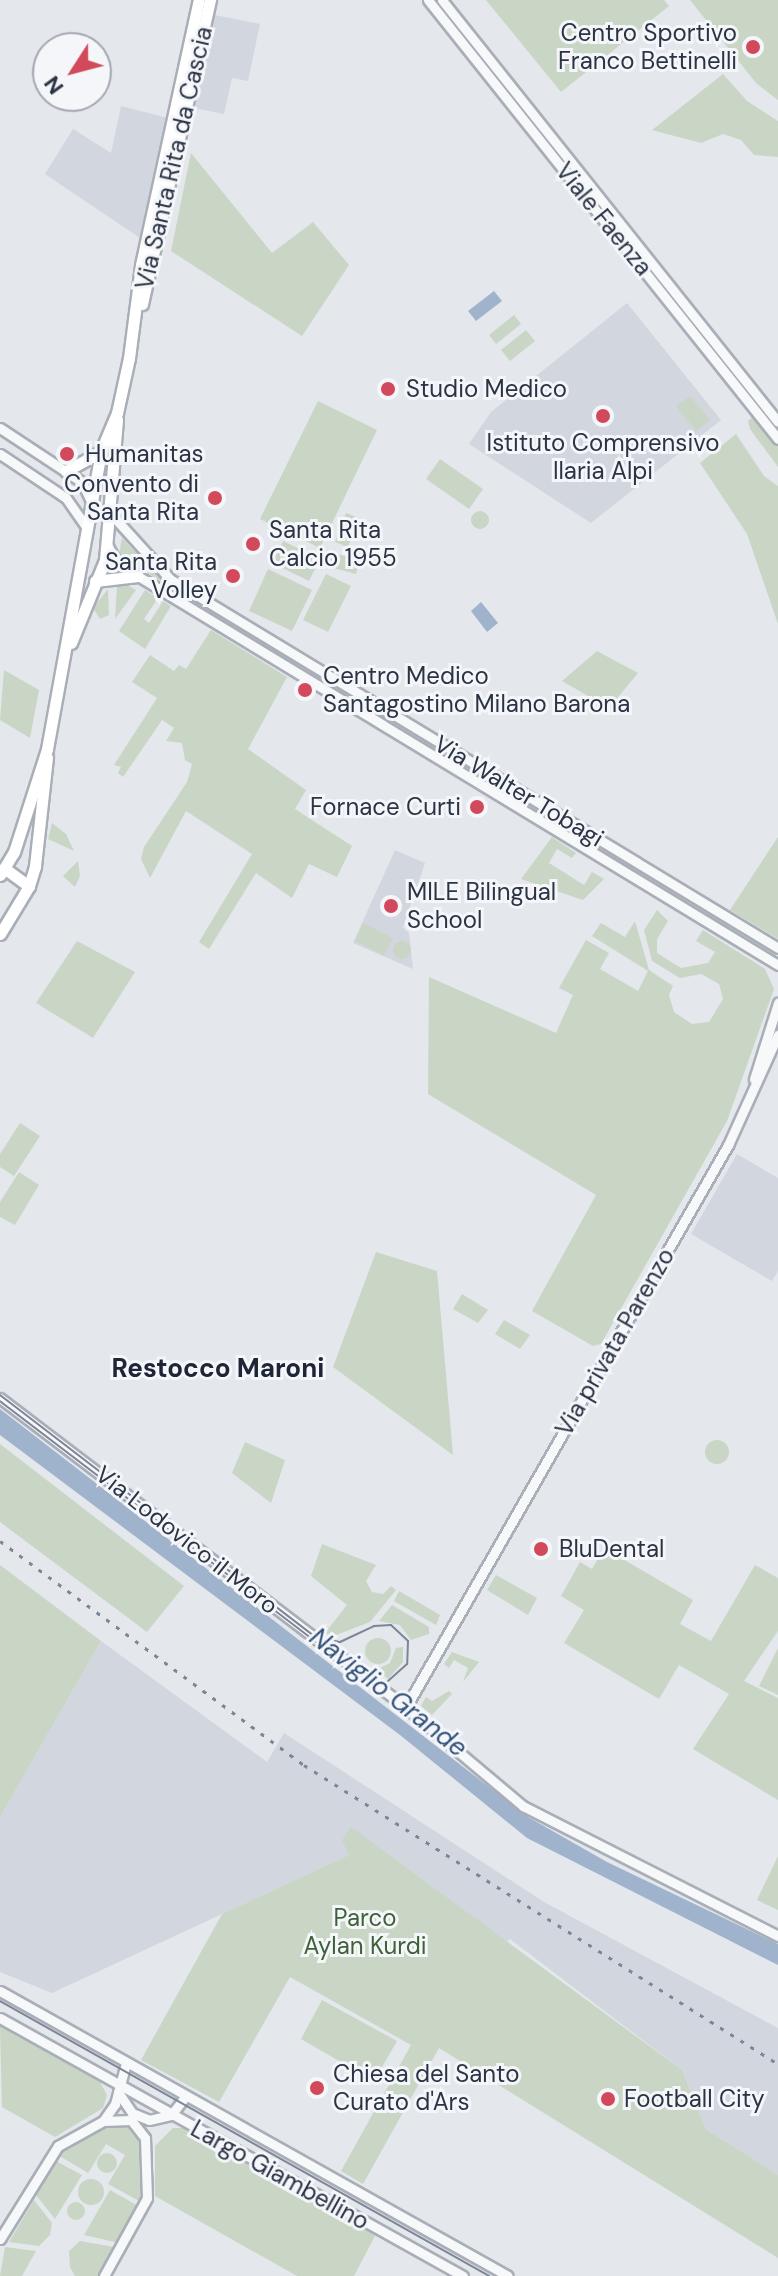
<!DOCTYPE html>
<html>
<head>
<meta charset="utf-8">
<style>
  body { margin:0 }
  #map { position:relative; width:778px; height:2276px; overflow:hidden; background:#e4e7ec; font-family:"DM Sans",sans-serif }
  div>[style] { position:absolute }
  .built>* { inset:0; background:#d2d6de }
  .green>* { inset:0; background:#c9d6c5 }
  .round { border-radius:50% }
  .water>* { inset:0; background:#9fb4cc }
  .roads { filter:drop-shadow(2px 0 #a9aeb7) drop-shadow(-2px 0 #a9aeb7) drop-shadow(0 2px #a9aeb7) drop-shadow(0 -2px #a9aeb7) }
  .minor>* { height:9px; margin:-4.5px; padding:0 4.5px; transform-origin:4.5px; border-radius:4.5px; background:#f7f8fa }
  .major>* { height:11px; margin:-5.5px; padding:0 5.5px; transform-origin:5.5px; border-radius:5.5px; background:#fff }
  .tram>* { height:2px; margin:-1px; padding:0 1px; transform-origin:1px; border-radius:1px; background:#7d8696 }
  .rail>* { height:3px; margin-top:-1.5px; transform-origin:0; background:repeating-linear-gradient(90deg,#7d8696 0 4px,transparent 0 12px) }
  .dots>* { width:22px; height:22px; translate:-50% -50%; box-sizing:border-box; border:4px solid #f4f6f9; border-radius:50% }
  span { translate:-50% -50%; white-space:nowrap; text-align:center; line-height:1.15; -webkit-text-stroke:6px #f4f6f9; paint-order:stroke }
  .poi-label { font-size:24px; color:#2b3445 }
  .right { translate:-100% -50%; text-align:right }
  .left { translate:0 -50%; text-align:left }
  .street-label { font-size:24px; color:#2b3445 }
  .park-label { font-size:24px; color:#3f6138 }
  .neighbourhood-label { font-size:26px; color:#1d2536; font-weight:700 }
  .water-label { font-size:26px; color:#34527a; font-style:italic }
  .north { position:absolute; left:32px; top:32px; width:80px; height:80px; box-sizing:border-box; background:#f4f6f9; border:2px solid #a4a8b1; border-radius:50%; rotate:234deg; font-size:22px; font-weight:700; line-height:32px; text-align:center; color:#2b3445 }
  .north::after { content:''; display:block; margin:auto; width:28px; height:36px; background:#d1495b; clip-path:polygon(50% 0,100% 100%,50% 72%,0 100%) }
</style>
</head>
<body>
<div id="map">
  <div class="built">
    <div style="clip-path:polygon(210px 14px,260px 24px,248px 81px,232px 78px,224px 114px,189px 107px)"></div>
    <div style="clip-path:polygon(121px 106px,168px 118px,143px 240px,45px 174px,73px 129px,111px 153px)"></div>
    <div style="clip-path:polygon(627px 303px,721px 420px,591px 523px,469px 444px,491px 412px)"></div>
    <div style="clip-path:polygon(395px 850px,425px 863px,403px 927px,409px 933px,413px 969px,353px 943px)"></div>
    <div style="clip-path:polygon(737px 1154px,778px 1178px,778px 1271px,772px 1281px,691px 1234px)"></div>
    <div style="clip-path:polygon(101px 1641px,267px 1762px,284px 1733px,544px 1902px,778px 2028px,778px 2175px,706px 2129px,682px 2070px,510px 1939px,507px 1942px,349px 1855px,52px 1993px,0 1972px,0 1817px)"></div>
  </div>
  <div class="green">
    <div style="clip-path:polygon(486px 0,664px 0,669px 6px,561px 92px)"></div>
    <div style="clip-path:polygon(690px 0,778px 0,778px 100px,756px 83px)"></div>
    <div style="clip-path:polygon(723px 74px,747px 101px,778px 121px,778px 157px,754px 155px,741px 140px,723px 134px,701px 143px,652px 130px)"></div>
    <div style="clip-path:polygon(191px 153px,272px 253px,313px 222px,349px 265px,302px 336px,171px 251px)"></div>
    <div style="clip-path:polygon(514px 315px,521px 324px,496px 344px,489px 335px)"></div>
    <div style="clip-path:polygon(526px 330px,535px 341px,510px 361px,501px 350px)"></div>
    <div style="clip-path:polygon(690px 396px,710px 420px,696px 431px,676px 406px)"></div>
    <div style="clip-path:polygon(318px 401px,377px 430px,320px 548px,260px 519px)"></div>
    <div style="clip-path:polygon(755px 415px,778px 446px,778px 467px,750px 429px,748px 421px)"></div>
    <div style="clip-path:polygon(736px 434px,764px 476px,778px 486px,778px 624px,747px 534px,700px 463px)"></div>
    <div style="clip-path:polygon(440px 459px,483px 489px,469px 509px,426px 479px)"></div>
    <div class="round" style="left:471px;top:511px;width:18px;height:18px"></div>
    <div style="clip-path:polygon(346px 513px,359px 518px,348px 547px,335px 542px)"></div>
    <div style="clip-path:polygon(122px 538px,166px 584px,409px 734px,133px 564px,119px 554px)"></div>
    <div style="clip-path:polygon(283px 541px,320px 559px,309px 581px,272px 563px)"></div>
    <div style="clip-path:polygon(330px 552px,360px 560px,356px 574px,326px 566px)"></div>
    <div style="clip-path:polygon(268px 569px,312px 590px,292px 631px,249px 611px)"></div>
    <div style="clip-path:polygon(326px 574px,351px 586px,328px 632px,303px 620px)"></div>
    <div style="clip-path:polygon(123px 583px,136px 590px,115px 619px,117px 586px)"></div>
    <div style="clip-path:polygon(108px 589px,109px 615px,100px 619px,93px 608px)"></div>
    <div style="clip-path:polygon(145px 590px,158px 598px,144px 619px,149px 623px,163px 601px,171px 606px,145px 649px,119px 631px)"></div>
    <div style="clip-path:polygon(211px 630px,287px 677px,248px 749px,306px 790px,295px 809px,352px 846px,337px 877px,309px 864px,292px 898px,256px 873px,209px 949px,199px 942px,252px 854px,186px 811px,150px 878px,141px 859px,144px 847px,187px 782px,192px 764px,185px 760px,182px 743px,166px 741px,174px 728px,162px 720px,123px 777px,118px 773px,121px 767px,114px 765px,157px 698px,132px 682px,150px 655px,174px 671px,179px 665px,186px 669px)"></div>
    <div style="clip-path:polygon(597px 651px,638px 673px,609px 708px,562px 681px)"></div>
    <div style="clip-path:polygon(4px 670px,39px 690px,30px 738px,0 720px)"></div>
    <div style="clip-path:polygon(452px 760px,453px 760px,758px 945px,758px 946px)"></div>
    <div style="clip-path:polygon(52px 823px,66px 834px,74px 851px,48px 839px)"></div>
    <div style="clip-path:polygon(552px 837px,576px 853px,572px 858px,557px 849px,549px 863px,584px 885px,592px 872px,604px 879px,583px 900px,521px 879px)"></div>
    <div style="clip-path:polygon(778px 837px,778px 939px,730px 910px)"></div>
    <div style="clip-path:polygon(78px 861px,80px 876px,75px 887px,63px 876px)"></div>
    <div style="clip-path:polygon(657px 910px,668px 921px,657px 939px,657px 953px,681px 968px,708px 963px,715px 952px,696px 941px,703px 930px,765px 969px,774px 989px,727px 1121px,601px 1344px,593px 1346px,532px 1311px,596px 1195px,428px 1094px,429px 977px,556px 1033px,573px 995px,559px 988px,586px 940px,609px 953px,600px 969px,638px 991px,648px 971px,592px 936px,601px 923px,625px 937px,635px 921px,649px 970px,673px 986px,669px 995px,674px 1012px,692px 1024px,709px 1022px,723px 999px,719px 984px,701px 974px,680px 978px,652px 961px,644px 930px)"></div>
    <div style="clip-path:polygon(363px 923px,393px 938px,384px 955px,355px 941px)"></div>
    <div class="round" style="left:393px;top:941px;width:18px;height:18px"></div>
    <div style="clip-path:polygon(77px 941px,135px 972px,93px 1038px,36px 1003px)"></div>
    <div style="clip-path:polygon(20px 1123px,40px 1136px,14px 1176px,0 1167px,0 1154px)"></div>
    <div style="clip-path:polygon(19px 1172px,39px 1185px,15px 1225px,0 1217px,0 1202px)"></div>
    <div style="clip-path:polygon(376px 1252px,437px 1271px,453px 1455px,333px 1367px)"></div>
    <div style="clip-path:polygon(462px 1294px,488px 1310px,478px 1323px,453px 1309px)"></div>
    <div style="clip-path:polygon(504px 1320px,530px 1335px,520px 1349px,495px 1334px)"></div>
    <div class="round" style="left:705px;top:1440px;width:24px;height:24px"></div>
    <div style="clip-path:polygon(245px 1442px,285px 1460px,271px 1503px,232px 1473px)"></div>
    <div style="clip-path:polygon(0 1444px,184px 1586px,147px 1632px,0 1522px)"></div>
    <div style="clip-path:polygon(322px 1544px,376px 1565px,366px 1581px,372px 1592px,383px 1594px,391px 1586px,396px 1590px,370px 1622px,331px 1637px,325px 1633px,347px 1605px,311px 1576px)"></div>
    <div style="clip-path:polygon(604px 1548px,693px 1600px,680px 1624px,711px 1641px,755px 1565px,778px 1578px,778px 1631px,744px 1681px,778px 1698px,778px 1800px,693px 1749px,729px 1694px,679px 1665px,659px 1699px,564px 1643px,584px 1610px,561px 1596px,580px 1562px,592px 1569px)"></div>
    <div style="clip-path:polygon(0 1565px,101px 1641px,0 1817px)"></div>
    <div style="clip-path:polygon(496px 1575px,537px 1598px,528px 1615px,487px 1590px)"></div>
    <div style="clip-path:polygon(399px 1591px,440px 1615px,436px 1625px,394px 1601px)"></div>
    <div style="clip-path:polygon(392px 1605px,429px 1627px,429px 1634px,411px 1640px,400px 1625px,379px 1621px)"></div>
    <div class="round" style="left:365px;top:1638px;width:26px;height:26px"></div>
    <div style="clip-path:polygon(403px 1647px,403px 1662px,388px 1679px,378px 1669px,390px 1663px,396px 1648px)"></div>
    <div style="clip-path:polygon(778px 1648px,778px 1695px,759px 1686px)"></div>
    <div style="clip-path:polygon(452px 1652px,479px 1662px,463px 1682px,468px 1668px,454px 1660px,449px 1668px,444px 1664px)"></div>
    <div style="clip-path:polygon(449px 1691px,452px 1694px,432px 1715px,421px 1706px,426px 1697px,432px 1701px)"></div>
    <div style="clip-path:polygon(351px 1827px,682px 2070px,706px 2129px,778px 2175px,778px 2258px,439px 2048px,363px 2184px,341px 2171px,411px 2045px,290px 1977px,219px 2102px,141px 2060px,222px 1914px,349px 1855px,342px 1840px)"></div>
    <div style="clip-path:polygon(778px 1856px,778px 1910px,757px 1900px)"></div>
    <div style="clip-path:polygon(322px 2000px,397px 2041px,374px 2081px,301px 2039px)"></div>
    <div style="clip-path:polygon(0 2026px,100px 2082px,107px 2095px,103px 2108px,55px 2137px,2px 2107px)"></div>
    <div style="clip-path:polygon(112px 2124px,131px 2124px,142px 2140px,141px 2202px,108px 2184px,125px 2155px,106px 2144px,88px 2173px,58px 2155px)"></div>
    <div style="clip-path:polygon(173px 2128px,187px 2128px,370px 2230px,375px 2236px,354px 2276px,297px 2276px,155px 2196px,155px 2146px)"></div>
    <div class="round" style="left:97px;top:2153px;width:20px;height:20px"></div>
    <div style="clip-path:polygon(54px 2160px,82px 2175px,55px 2219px,35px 2194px)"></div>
    <div class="round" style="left:78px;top:2179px;width:26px;height:26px"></div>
    <div style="clip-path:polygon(110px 2190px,140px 2207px,119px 2243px,84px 2235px)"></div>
    <div style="clip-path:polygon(34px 2200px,52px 2223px,50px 2235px,39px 2246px,9px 2242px)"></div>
    <div class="round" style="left:67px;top:2202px;width:18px;height:18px"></div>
    <div style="clip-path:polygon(80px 2241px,114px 2247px,98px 2276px,75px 2276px,70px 2267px,69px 2251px)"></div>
    <div style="clip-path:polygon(5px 2247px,36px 2251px,22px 2276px,0 2276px)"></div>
  </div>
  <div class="water">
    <div style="clip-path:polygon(494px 291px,502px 301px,476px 321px,468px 311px)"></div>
    <div style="clip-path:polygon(481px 602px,498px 623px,487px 632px,471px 611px)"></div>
    <div style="clip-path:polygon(0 1409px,528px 1817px,607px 1862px,778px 1944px,778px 1965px,527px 1838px,400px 1735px,0 1435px)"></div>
  </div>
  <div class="roads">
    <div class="minor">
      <div style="left:428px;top:0;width:561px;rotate:51.44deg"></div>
      <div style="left:442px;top:0;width:539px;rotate:51.47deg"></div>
      <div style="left:0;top:428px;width:98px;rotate:33.4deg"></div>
      <div style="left:82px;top:482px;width:23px;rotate:65deg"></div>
      <div style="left:0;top:454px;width:79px;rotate:33.7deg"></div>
      <div style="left:66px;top:498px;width:35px;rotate:55deg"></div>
      <div style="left:112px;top:515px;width:86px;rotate:47.8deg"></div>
      <div style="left:170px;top:579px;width:711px;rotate:31.25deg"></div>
      <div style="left:108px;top:546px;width:17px;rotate:62deg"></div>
      <div style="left:116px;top:561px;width:27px;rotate:34deg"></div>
      <div style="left:138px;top:576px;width:749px;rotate:31.29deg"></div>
      <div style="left:754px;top:1079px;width:80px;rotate:-72.5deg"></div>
      <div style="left:0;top:1398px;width:499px;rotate:37.3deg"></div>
      <div style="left:397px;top:1700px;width:165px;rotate:40.1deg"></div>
      <div style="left:523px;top:1806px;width:286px;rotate:27deg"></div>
      <div style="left:406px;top:1707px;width:648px;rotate:-60.19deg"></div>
      <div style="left:728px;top:1145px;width:121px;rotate:-65.6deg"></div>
      <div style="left:0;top:1991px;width:582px;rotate:29.29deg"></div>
      <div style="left:0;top:2018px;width:530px;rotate:29.13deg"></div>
      <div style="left:118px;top:2092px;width:25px;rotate:56deg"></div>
      <div style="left:132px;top:2113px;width:18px;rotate:22deg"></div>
      <div style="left:149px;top:2120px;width:23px;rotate:-13deg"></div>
      <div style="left:171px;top:2115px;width:24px;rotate:-52deg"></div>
      <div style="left:103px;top:2121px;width:21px;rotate:-55deg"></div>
      <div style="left:115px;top:2104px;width:42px;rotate:-75deg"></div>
      <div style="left:0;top:2239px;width:110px;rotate:-58.1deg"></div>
      <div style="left:58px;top:2146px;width:51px;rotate:-29.1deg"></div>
      <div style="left:103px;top:2121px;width:28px;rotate:-2deg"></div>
      <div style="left:131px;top:2120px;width:23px;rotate:52deg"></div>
      <div style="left:145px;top:2138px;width:60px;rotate:88.1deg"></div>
      <div style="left:147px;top:2198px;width:89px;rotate:118.9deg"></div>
    </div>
    <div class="major">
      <div style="left:142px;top:304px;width:312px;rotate:-77.4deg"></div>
      <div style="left:66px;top:471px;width:39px;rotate:-29deg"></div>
      <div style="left:95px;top:581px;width:43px;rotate:-6.6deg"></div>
      <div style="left:71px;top:643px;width:90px;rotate:-67.7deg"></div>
      <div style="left:105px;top:560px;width:141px;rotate:-85.1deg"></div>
      <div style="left:4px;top:868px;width:31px;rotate:36deg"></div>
      <div style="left:0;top:875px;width:27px;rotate:-59deg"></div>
      <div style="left:14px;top:852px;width:108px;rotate:-72.2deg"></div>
      <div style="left:47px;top:749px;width:303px;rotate:-79.7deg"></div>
      <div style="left:101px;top:451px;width:41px;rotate:-67.2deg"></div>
      <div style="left:117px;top:413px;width:56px;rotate:-77.7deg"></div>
      <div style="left:129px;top:358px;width:94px;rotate:-82.6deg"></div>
      <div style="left:141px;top:265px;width:271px;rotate:-77.7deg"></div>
      <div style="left:0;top:934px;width:56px;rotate:-58.9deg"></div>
      <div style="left:29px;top:886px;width:21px;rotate:-73deg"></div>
      <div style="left:35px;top:866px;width:109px;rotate:-83.7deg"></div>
    </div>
  </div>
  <div class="tram">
    <div style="left:0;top:1395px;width:394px;rotate:37.5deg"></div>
    <div style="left:313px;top:1635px;width:28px;rotate:15deg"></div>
    <div style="left:340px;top:1642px;width:38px;rotate:-25deg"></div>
    <div style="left:374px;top:1626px;width:17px;rotate:-3deg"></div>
    <div style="left:391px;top:1625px;width:23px;rotate:43deg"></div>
    <div style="left:408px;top:1641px;width:23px;rotate:92deg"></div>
    <div style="left:407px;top:1664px;width:27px;rotate:138deg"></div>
    <div style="left:387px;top:1682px;width:21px;rotate:-175deg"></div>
    <div style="left:366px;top:1680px;width:460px;rotate:-142.7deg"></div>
    <div style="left:0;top:2001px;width:561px;rotate:29.35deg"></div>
  </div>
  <div class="rail">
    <div style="left:0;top:1541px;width:378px;rotate:36.4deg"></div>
    <div style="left:304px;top:1765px;width:560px;rotate:32.24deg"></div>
  </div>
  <div class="dots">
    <div style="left:753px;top:47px;background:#d1495b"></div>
    <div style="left:388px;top:389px;background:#d1495b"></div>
    <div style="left:603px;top:416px;background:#d1495b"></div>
    <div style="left:67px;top:454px;background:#d1495b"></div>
    <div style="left:215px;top:498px;background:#d1495b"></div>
    <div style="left:253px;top:544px;background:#d1495b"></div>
    <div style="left:233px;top:576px;background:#d1495b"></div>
    <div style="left:305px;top:690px;background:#d1495b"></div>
    <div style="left:477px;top:807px;background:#d1495b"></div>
    <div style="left:391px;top:906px;background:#d1495b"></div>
    <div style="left:541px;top:1549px;background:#d1495b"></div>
    <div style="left:317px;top:2088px;background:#d1495b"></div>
    <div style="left:608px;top:2099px;background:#d1495b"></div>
  </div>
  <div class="poi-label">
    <span class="right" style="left:737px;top:47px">Centro Sportivo<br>Franco Bettinelli</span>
    <span class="left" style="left:406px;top:389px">Studio Medico</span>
    <span style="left:603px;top:457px">Istituto Comprensivo<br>Ilaria Alpi</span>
    <span class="left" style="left:85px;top:454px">Humanitas</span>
    <span class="right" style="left:199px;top:498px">Convento di<br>Santa Rita</span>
    <span class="left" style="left:269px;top:544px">Santa Rita<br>Calcio 1955</span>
    <span class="right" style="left:217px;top:576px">Santa Rita<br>Volley</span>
    <span class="left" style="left:323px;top:690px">Centro Medico<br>Santagostino Milano Barona</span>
    <span class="right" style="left:461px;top:807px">Fornace Curti</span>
    <span class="left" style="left:407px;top:906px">MILE Bilingual<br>School</span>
    <span class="left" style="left:559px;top:1549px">BluDental</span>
    <span class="left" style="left:333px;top:2088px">Chiesa del Santo<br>Curato d'Ars</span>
    <span class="left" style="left:624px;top:2099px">Football City</span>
  </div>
  <div class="street-label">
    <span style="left:174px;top:158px;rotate:-77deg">Via Santa Rita da Cascia</span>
    <span style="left:604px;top:219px;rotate:51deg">Viale Faenza</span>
    <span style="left:519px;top:791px;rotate:31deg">Via Walter Tobagi</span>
    <span style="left:615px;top:1342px;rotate:-60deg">Via privata Parenzo</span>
    <span style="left:187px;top:1540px;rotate:38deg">Via Lodovico il Moro</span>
    <span style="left:280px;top:2175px;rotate:29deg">Largo Giambellino</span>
  </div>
  <div class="park-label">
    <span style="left:365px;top:1932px">Parco<br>Aylan Kurdi</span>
  </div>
  <div class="neighbourhood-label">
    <span style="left:218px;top:1369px">Restocco Maroni</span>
  </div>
  <div class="water-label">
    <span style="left:388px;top:1693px;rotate:38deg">Naviglio Grande</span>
  </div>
  <div class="north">N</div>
</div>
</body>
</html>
